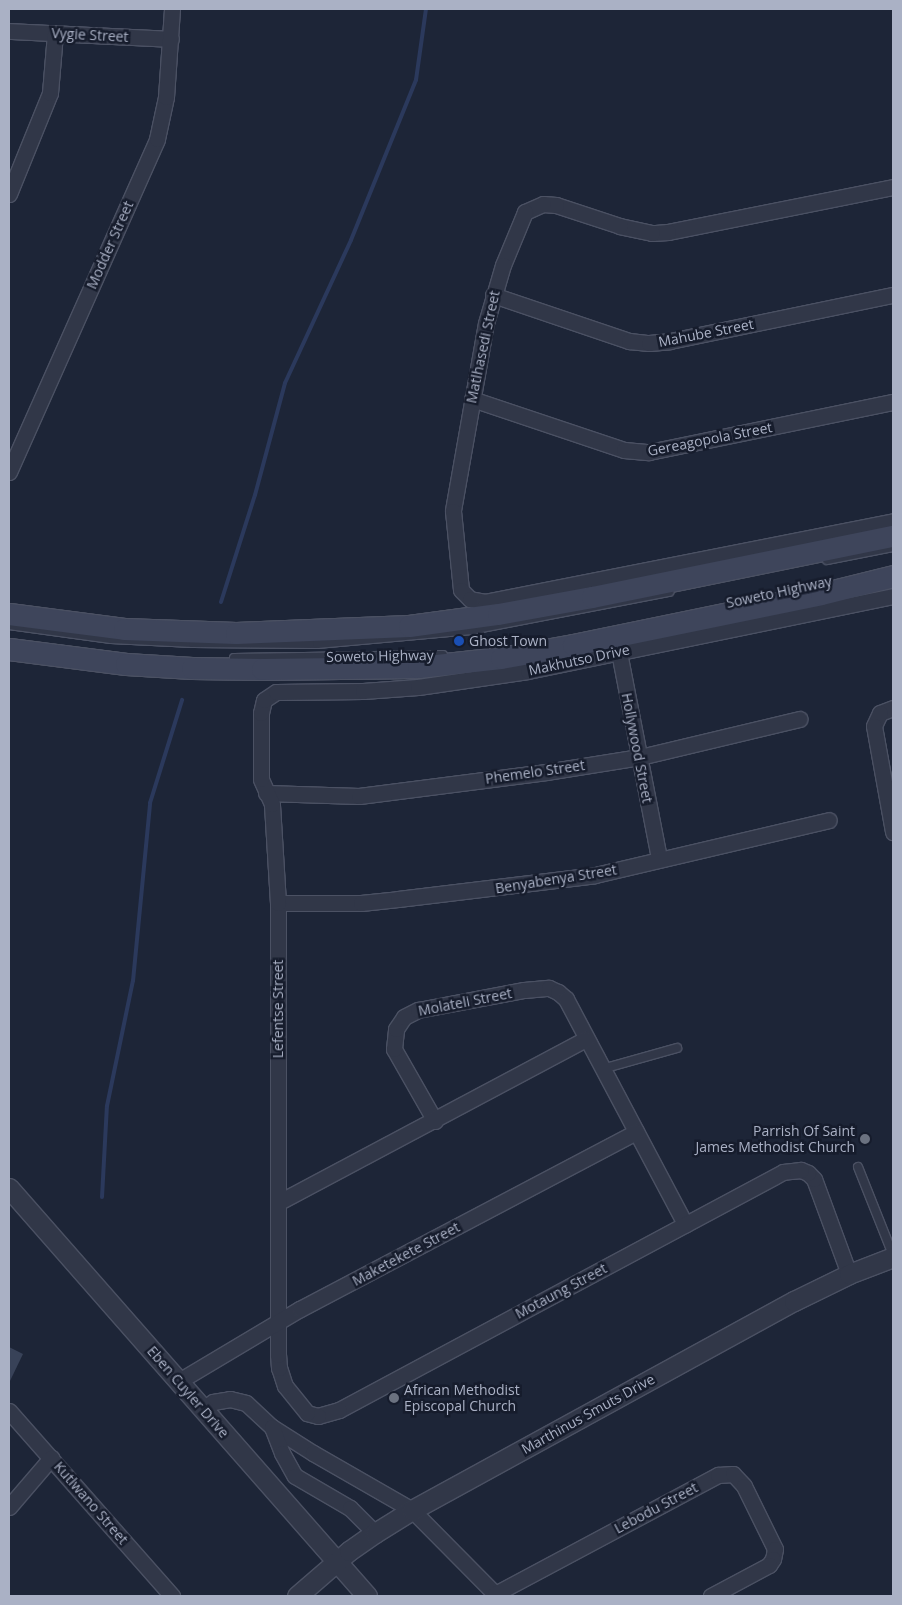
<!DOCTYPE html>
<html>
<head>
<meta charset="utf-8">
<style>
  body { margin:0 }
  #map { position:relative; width:902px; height:1605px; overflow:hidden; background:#1d2537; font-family:"Open Sans",sans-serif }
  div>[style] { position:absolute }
  .stream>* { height:4px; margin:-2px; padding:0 2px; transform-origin:2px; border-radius:2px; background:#2b395c }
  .building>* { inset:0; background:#384258 }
  .roads { filter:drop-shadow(1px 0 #4b5163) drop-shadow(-1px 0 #4b5163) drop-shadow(0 1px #4b5163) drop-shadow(0 -1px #4b5163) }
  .service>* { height:8px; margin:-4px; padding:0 4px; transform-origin:4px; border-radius:4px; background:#313748 }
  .minor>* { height:15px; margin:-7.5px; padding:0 7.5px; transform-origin:7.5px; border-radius:7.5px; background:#313748 }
  .tertiary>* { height:19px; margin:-9.5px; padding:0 9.5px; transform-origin:9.5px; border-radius:9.5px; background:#313748 }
  .secondary>* { height:21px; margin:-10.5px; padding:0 10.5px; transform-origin:10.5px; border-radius:10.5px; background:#3e455b }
  .dots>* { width:14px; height:14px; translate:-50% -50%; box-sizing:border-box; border:2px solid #161c2c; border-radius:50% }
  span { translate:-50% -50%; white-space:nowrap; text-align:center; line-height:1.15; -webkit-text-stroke:5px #161c2c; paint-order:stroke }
  .street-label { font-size:14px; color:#aab1c5 }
  .poi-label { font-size:14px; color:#aab1c5 }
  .left { translate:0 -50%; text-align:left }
  .right { translate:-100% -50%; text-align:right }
  .frame { position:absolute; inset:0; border:10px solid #aab1c5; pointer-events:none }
</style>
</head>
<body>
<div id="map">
  <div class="stream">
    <div style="left:221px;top:602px;width:112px;rotate:-72.4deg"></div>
    <div style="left:255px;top:495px;width:116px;rotate:-75deg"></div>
    <div style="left:285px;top:383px;width:157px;rotate:-65.2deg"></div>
    <div style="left:351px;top:240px;width:173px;rotate:-67.9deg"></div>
    <div style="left:416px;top:80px;width:72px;rotate:-82deg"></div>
    <div style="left:102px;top:1197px;width:91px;rotate:-86.9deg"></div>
    <div style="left:107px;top:1106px;width:128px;rotate:-78.3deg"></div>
    <div style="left:133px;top:981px;width:179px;rotate:-84.5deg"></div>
    <div style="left:150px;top:803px;width:108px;rotate:-72.7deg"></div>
  </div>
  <div class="building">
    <div style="clip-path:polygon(9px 1347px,23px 1354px,9px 1383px)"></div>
  </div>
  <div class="roads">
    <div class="service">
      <div style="left:827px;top:560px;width:67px;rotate:-11.1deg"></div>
      <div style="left:9px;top:625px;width:103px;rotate:7.8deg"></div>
      <div style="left:111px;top:639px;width:82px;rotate:2.8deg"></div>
      <div style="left:193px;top:643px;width:124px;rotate:0.5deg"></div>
      <div style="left:317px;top:644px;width:155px;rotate:-5.2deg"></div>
      <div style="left:471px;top:630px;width:202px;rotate:-10.9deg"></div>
      <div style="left:234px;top:658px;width:209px;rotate:-0.8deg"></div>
      <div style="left:602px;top:1069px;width:78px;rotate:-15.6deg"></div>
      <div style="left:858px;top:1167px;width:95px;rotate:68.3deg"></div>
    </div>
    <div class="minor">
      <div style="left:9px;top:31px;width:162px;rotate:2.8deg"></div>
      <div style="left:893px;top:187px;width:229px;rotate:168.7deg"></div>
      <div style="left:668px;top:232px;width:16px;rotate:176deg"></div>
      <div style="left:652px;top:233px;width:33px;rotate:-168deg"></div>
      <div style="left:620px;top:226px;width:67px;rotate:-161.8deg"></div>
      <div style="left:556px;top:205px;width:13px;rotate:-176deg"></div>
      <div style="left:543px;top:204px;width:20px;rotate:156deg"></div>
      <div style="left:525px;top:212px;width:57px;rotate:112.5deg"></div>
      <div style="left:503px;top:265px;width:60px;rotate:106.3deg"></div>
      <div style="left:486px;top:323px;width:191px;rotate:100deg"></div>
      <div style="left:453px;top:511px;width:79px;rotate:84.2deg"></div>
      <div style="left:461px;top:590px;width:13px;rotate:45deg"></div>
      <div style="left:470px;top:599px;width:15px;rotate:11deg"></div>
      <div style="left:485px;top:602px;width:416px;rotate:-11.2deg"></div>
      <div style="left:9px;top:194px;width:109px;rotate:-67.9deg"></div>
      <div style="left:50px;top:93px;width:60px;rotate:-85.2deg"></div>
      <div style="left:493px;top:295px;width:144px;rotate:18.7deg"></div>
      <div style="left:629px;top:341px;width:20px;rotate:6deg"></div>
      <div style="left:649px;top:343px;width:21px;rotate:-5deg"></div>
      <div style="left:670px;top:341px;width:228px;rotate:-11.7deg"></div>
      <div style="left:472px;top:399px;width:160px;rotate:18.5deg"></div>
      <div style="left:624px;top:450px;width:25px;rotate:5deg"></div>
      <div style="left:649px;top:452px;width:249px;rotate:-11.6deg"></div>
      <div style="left:9px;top:472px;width:364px;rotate:-66deg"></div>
      <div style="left:157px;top:139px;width:43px;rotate:-77.9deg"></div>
      <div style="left:166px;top:97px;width:88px;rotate:-86.1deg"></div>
      <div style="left:617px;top:642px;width:221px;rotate:79deg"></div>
      <div style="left:893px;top:708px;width:14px;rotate:159deg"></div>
      <div style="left:880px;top:713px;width:14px;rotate:115deg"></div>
      <div style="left:874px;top:726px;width:108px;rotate:79.8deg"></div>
      <div style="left:266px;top:793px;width:93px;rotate:1.8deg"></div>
      <div style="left:359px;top:796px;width:189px;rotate:-7.3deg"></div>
      <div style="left:546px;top:772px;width:95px;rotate:-9.1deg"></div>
      <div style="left:640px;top:757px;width:164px;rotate:-13.4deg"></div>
      <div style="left:278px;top:903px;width:83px"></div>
      <div style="left:361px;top:903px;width:37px;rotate:-6deg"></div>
      <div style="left:398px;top:899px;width:198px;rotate:-6.9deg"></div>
      <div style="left:595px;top:875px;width:240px;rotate:-13.2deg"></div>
      <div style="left:435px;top:1121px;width:83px;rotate:-119.7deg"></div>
      <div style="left:394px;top:1049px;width:20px;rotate:-84deg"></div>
      <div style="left:396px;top:1029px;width:14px;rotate:-56deg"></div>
      <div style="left:404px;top:1017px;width:16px;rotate:-27deg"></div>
      <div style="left:418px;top:1010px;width:108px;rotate:-10.7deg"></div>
      <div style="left:524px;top:990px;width:25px;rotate:-5deg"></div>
      <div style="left:549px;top:988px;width:10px;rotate:24deg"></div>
      <div style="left:558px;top:992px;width:11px;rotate:41deg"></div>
      <div style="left:566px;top:999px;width:255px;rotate:62.1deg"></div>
      <div style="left:279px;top:1202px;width:348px;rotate:-28deg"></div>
      <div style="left:849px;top:1274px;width:101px;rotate:-110.2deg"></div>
      <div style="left:814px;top:1179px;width:8px;rotate:-135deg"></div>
      <div style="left:808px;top:1173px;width:8px;rotate:-157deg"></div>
      <div style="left:801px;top:1170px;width:18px;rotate:174deg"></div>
      <div style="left:783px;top:1172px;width:504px;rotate:151.81deg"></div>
      <div style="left:339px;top:1410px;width:22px;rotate:164deg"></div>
      <div style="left:318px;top:1416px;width:11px;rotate:-165deg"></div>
      <div style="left:307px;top:1413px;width:35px;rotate:-129deg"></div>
      <div style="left:285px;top:1386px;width:19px;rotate:-108deg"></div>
      <div style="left:279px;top:1368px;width:13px;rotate:-94deg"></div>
      <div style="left:278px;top:1355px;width:452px;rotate:-90deg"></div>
      <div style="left:278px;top:903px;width:99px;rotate:-93.5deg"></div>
      <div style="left:272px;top:804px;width:27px;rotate:-114deg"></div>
      <div style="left:261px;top:779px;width:66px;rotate:-90deg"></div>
      <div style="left:261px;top:713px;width:13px;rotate:-77deg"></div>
      <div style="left:264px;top:700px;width:14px;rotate:-34deg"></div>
      <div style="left:276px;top:692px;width:87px;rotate:-0.7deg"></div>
      <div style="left:363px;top:691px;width:55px;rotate:-4.2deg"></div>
      <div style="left:418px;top:687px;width:111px;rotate:-8.3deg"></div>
      <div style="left:528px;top:671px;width:373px;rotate:-11.6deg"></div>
      <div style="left:179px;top:1381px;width:141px;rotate:-30.8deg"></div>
      <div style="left:300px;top:1309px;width:380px;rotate:-27.8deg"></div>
      <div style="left:203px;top:1409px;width:12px;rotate:-35deg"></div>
      <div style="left:213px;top:1402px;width:17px;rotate:-10deg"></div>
      <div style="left:230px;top:1399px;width:16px;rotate:14deg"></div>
      <div style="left:246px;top:1403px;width:35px;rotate:43deg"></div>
      <div style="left:272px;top:1427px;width:49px;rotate:32.4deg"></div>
      <div style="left:313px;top:1453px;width:114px;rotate:29.9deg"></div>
      <div style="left:412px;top:1510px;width:121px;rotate:45.3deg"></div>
      <div style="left:9px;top:1411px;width:247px;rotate:48.6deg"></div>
      <div style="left:272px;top:1427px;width:28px;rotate:69deg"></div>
      <div style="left:282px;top:1453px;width:26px;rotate:61deg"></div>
      <div style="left:295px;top:1476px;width:64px;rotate:30.2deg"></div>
      <div style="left:350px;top:1508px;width:35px;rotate:45deg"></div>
      <div style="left:9px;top:1507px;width:65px;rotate:-49.4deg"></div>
      <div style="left:495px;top:1594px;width:253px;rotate:-28.1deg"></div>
      <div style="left:718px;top:1475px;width:15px;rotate:-4deg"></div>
      <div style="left:733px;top:1474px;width:16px;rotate:47deg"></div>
      <div style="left:744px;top:1486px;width:70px;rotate:63.8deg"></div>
      <div style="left:775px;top:1549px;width:10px;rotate:101deg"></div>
      <div style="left:773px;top:1559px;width:7px;rotate:124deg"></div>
      <div style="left:769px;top:1565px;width:66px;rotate:151.9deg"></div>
    </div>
    <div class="tertiary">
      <div style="left:9px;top:1188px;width:543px;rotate:48.73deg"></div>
      <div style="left:297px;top:1596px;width:69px;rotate:-40.9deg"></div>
      <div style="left:349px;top:1551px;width:32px;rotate:-35deg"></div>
      <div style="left:375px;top:1533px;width:44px;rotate:-31.9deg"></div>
      <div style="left:412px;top:1510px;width:435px;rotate:-28.7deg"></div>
      <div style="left:794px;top:1301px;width:61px;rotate:-26.1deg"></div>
      <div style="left:849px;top:1274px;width:47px;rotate:-21.1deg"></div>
    </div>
    <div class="secondary">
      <div style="left:9px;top:614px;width:116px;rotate:7.4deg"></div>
      <div style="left:124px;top:629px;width:112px;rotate:2deg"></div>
      <div style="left:236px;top:633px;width:173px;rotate:-2.3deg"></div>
      <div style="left:409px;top:626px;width:90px;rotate:-7.7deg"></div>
      <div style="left:498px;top:614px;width:96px;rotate:-10.3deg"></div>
      <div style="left:592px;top:597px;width:307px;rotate:-11.5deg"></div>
      <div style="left:9px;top:649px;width:118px;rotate:7.3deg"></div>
      <div style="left:126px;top:664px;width:66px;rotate:3.5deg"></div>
      <div style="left:192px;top:668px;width:70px;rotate:0.8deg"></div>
      <div style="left:262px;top:669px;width:156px;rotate:-0.7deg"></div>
      <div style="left:418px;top:667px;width:83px;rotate:-6.2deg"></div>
      <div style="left:501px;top:658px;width:73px;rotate:-10.2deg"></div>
      <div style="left:573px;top:645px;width:253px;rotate:-11.6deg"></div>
      <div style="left:821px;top:594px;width:74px;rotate:-14deg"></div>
    </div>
  </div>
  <div class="dots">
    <div style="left:459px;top:641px;background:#1a4fb4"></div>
    <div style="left:865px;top:1139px;background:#6b7280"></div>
    <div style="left:394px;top:1398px;background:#6b7280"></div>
  </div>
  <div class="street-label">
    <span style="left:90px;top:35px;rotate:3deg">Vygie Street</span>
    <span style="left:110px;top:245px;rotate:-66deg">Modder Street</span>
    <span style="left:706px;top:333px;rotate:-11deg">Mahube Street</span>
    <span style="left:483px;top:347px;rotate:-78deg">Matlhasedi Street</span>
    <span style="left:710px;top:439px;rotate:-11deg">Gereagopola Street</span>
    <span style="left:779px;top:592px;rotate:-12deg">Soweto Highway</span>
    <span style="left:380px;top:656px;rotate:-1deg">Soweto Highway</span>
    <span style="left:579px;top:660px;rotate:-12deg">Makhutso Drive</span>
    <span style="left:637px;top:748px;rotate:79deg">Hollywood Street</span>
    <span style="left:535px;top:772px;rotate:-8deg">Phemelo Street</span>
    <span style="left:556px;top:879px;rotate:-9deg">Benyabenya Street</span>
    <span style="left:465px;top:1002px;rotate:-11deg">Molateli Street</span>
    <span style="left:278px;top:1009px;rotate:-90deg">Lefentse Street</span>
    <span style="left:406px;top:1254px;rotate:-28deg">Maketekete Street</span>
    <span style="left:561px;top:1291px;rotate:-28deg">Motaung Street</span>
    <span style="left:188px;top:1392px;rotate:49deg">Eben Cuyler Drive</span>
    <span style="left:588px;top:1414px;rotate:-29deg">Marthinus Smuts Drive</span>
    <span style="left:91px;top:1503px;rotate:49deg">Kutlwano Street</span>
    <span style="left:656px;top:1508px;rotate:-28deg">Lebodu Street</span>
  </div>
  <div class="poi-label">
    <span class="left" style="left:469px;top:641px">Ghost Town</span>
    <span class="right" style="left:855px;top:1139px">Parrish Of Saint<br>James Methodist Church</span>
    <span class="left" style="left:404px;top:1398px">African Methodist<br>Episcopal Church</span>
  </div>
  <div class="frame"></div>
</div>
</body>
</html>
